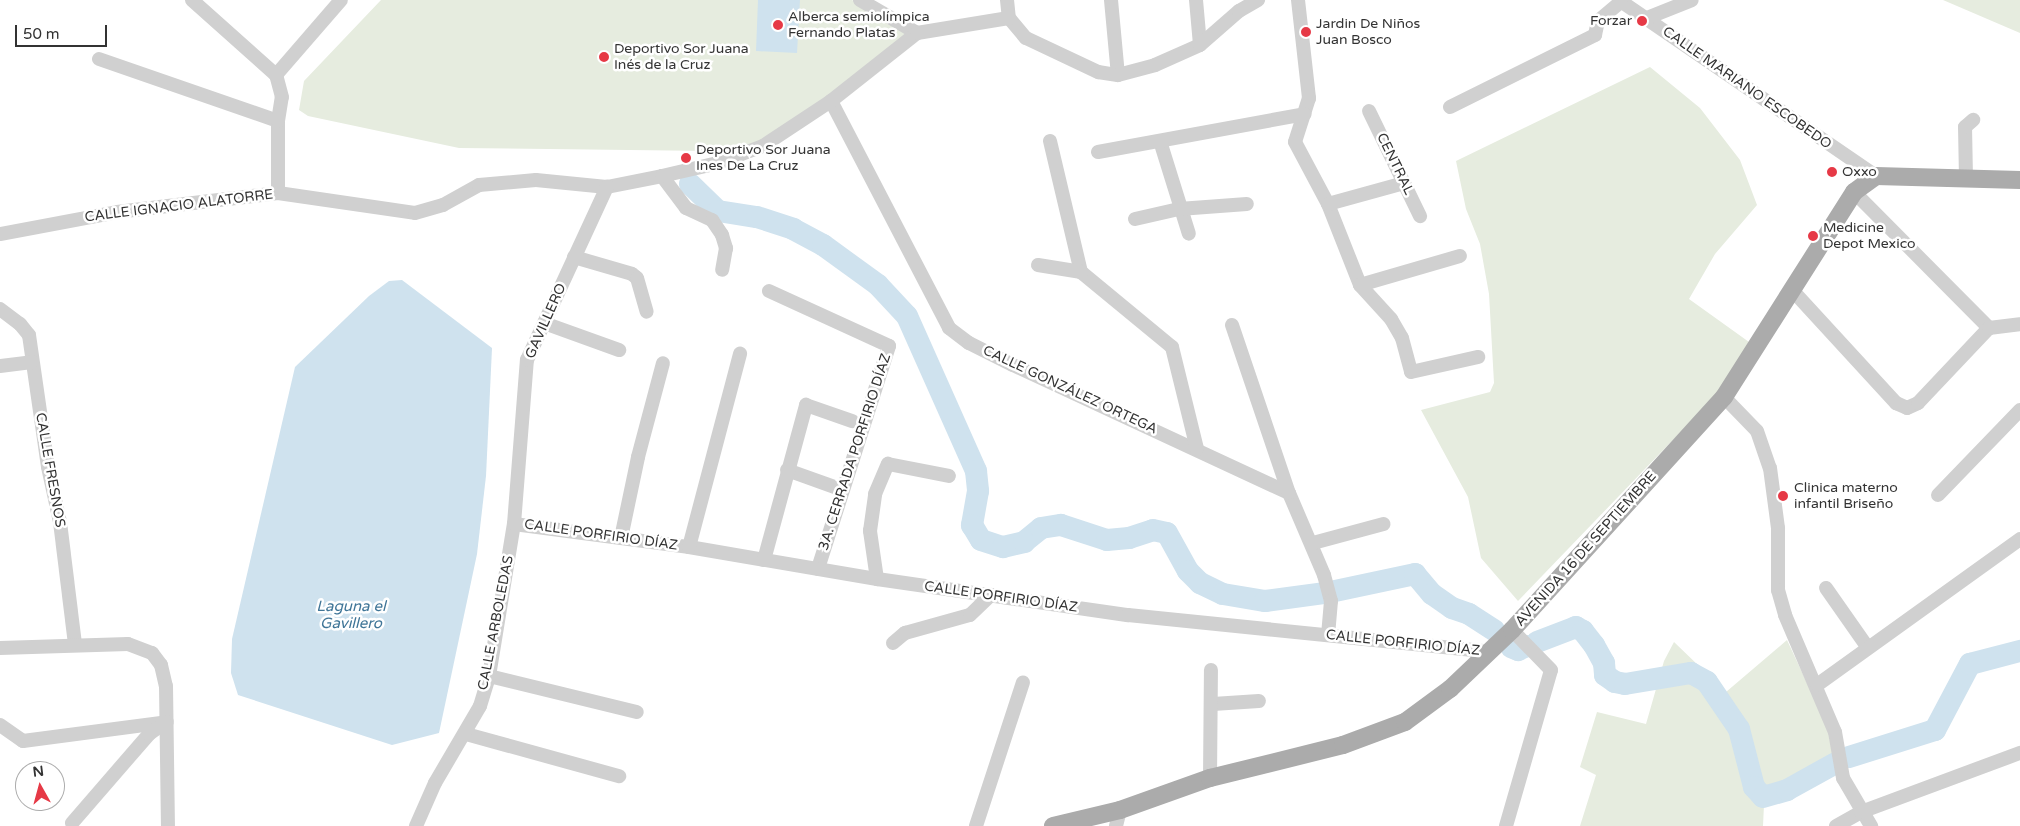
<!DOCTYPE html>
<html>
<head>
<meta charset="utf-8">
<style>
  body { margin:0 }
  #map { position:relative; width:2020px; height:826px; overflow:hidden; background:#fff; font-family:"Varela Round",sans-serif }
  div>[style] { position:absolute }
  .green>* { inset:0; background:#e6ecdf }
  .water>* { inset:0; background:#cfe2ee }
  .river>* { height:22px; margin:-11px; padding:0 11px; transform-origin:11px; border-radius:11px; background:#cfe2ee }
  .minor>* { height:14px; margin:-7px; padding:0 7px; transform-origin:7px; border-radius:7px; background:#d0d0d0 }
  .major>* { height:18px; margin:-9px; padding:0 9px; transform-origin:9px; border-radius:9px; background:#ababab }
  .dots>* { width:14px; height:14px; translate:-50% -50%; box-sizing:border-box; border:2px solid #fff; border-radius:50% }
  span { translate:-50% -50%; white-space:nowrap; text-align:center; line-height:1.15; -webkit-text-stroke:5px #fff; paint-order:stroke }
  .poi-label { font-size:14px; color:#333 }
  .left { translate:0 -50%; text-align:left }
  .right { translate:-100% -50%; text-align:right }
  .street-label { font-size:14px; color:#333 }
  .water-label { font-size:15px; color:#3f7597; font-style:italic }
  .north { position:absolute; left:15px; top:761px; width:50px; height:50px; box-sizing:border-box; background:#fff; border:1px solid #adadad; border-radius:50%; rotate:353deg; font-size:14px; font-weight:700; line-height:20px; text-align:center; color:#333 }
  .north::after { content:''; display:block; margin:auto; width:18px; height:22px; background:#e63946; clip-path:polygon(50% 0,100% 100%,50% 72%,0 100%) }
  .scale { position:absolute; left:15px; top:25px; width:92px; height:22px; box-sizing:border-box; border:2px solid #333; border-top:0; padding-left:6px; font-size:15px; line-height:18px; white-space:nowrap; color:#333; -webkit-text-stroke:4px #fff; paint-order:stroke }
</style>
</head>
<body>
<div id="map">
  <div class="green">
    <div style="clip-path:polygon(381px 0,852px 0,913px 33px,772px 137px,727px 155px,710px 151px,459px 148px,308px 116px,299px 110px,304px 81px)"></div>
    <div style="clip-path:polygon(1943px 0,2020px 0,2020px 33px)"></div>
    <div style="clip-path:polygon(1650px 67px,1700px 108px,1740px 160px,1757px 205px,1715px 254px,1689px 299px,1749px 342px,1719px 392px,1518px 601px,1481px 558px,1468px 497px,1421px 410px,1490px 392px,1494px 383px,1489px 294px,1480px 244px,1466px 209px,1456px 161px)"></div>
    <div style="clip-path:polygon(1787px 640px,1827px 726px,1836px 771px,1764px 805px,1763px 826px,1580px 826px,1596px 775px,1580px 767px,1597px 712px,1646px 724px,1664px 661px,1674px 642px,1726px 692px)"></div>
  </div>
  <div class="water">
    <div style="clip-path:polygon(758px 0,800px 0,797px 53px,756px 51px)"></div>
    <div style="clip-path:polygon(402px 280px,492px 348px,486px 476px,477px 554px,439px 733px,392px 745px,238px 695px,231px 673px,232px 639px,295px 367px,369px 296px,389px 281px)"></div>
  </div>
  <div class="river">
    <div style="left:690px;top:184px;width:39px;rotate:44deg"></div>
    <div style="left:718px;top:211px;width:39px;rotate:9deg"></div>
    <div style="left:757px;top:217px;width:38px;rotate:18deg"></div>
    <div style="left:793px;top:229px;width:34px;rotate:28deg"></div>
    <div style="left:823px;top:245px;width:68px;rotate:36deg"></div>
    <div style="left:878px;top:285px;width:42px;rotate:46.9deg"></div>
    <div style="left:907px;top:316px;width:170px;rotate:66deg"></div>
    <div style="left:976px;top:471px;width:20px;rotate:84deg"></div>
    <div style="left:978px;top:491px;width:35px;rotate:100deg"></div>
    <div style="left:972px;top:525px;width:17px;rotate:59deg"></div>
    <div style="left:981px;top:540px;width:23px;rotate:18deg"></div>
    <div style="left:1003px;top:547px;width:22px;rotate:-13deg"></div>
    <div style="left:1024px;top:542px;width:22px;rotate:-39deg"></div>
    <div style="left:1041px;top:528px;width:20px;rotate:-9deg"></div>
    <div style="left:1061px;top:525px;width:48px;rotate:18.1deg"></div>
    <div style="left:1107px;top:540px;width:22px;rotate:-5deg"></div>
    <div style="left:1129px;top:538px;width:25px;rotate:-18deg"></div>
    <div style="left:1153px;top:530px;width:14px;rotate:12deg"></div>
    <div style="left:1167px;top:533px;width:43px;rotate:61.1deg"></div>
    <div style="left:1188px;top:571px;width:17px;rotate:45deg"></div>
    <div style="left:1200px;top:583px;width:25px;rotate:26deg"></div>
    <div style="left:1223px;top:594px;width:43px;rotate:9.5deg"></div>
    <div style="left:1265px;top:601px;width:61px;rotate:-7.6deg"></div>
    <div style="left:1335px;top:591px;width:82px;rotate:-12deg"></div>
    <div style="left:1415px;top:574px;width:26px;rotate:50deg"></div>
    <div style="left:1432px;top:594px;width:24px;rotate:35deg"></div>
    <div style="left:1452px;top:608px;width:18px;rotate:19deg"></div>
    <div style="left:1469px;top:614px;width:30px;rotate:33deg"></div>
    <div style="left:1537px;top:642px;width:42px;rotate:-21deg"></div>
    <div style="left:1576px;top:627px;width:8px;rotate:30deg"></div>
    <div style="left:1583px;top:631px;width:18px;rotate:52deg"></div>
    <div style="left:1594px;top:645px;width:21px;rotate:61deg"></div>
    <div style="left:1604px;top:663px;width:12px;rotate:85deg"></div>
    <div style="left:1605px;top:675px;width:12px;rotate:35deg"></div>
    <div style="left:1615px;top:682px;width:10px;rotate:11deg"></div>
    <div style="left:1625px;top:684px;width:67px;rotate:-9.5deg"></div>
    <div style="left:1691px;top:673px;width:18px;rotate:29deg"></div>
    <div style="left:1707px;top:682px;width:57px;rotate:55.8deg"></div>
    <div style="left:1739px;top:729px;width:60px;rotate:75.5deg"></div>
    <div style="left:1754px;top:787px;width:13px;rotate:48deg"></div>
    <div style="left:1763px;top:797px;width:25px;rotate:-16deg"></div>
    <div style="left:1787px;top:790px;width:54px;rotate:-29deg"></div>
    <div style="left:1511px;top:647px;width:8px;rotate:23deg"></div>
    <div style="left:1518px;top:650px;width:10px;rotate:-24deg"></div>
    <div style="left:1849px;top:757px;width:90px;rotate:-17.4deg"></div>
    <div style="left:1935px;top:730px;width:75px;rotate:-62.1deg"></div>
    <div style="left:1970px;top:664px;width:52px;rotate:-14.6deg"></div>
  </div>
  <div class="minor">
    <div style="left:192px;top:0;width:113px;rotate:41.8deg"></div>
    <div style="left:860px;top:0;width:66px;rotate:30.1deg"></div>
    <div style="left:1007px;top:0;width:18px;rotate:84deg"></div>
    <div style="left:1111px;top:0;width:75px;rotate:84.7deg"></div>
    <div style="left:1196px;top:0;width:45px;rotate:84.9deg"></div>
    <div style="left:1298px;top:0;width:99px;rotate:83.6deg"></div>
    <div style="left:1309px;top:98px;width:46px;rotate:107.7deg"></div>
    <div style="left:1295px;top:142px;width:70px;rotate:62deg"></div>
    <div style="left:1328px;top:204px;width:87px;rotate:68.4deg"></div>
    <div style="left:1360px;top:285px;width:46px;rotate:47.6deg"></div>
    <div style="left:1391px;top:319px;width:22px;rotate:60deg"></div>
    <div style="left:1402px;top:338px;width:35px;rotate:75deg"></div>
    <div style="left:1411px;top:372px;width:69px;rotate:-12.6deg"></div>
    <div style="left:1619px;top:0;width:311px;rotate:34.4deg"></div>
    <div style="left:1009px;top:18px;width:26px;rotate:50deg"></div>
    <div style="left:1026px;top:38px;width:80px;rotate:25.3deg"></div>
    <div style="left:1098px;top:72px;width:20px;rotate:9deg"></div>
    <div style="left:1118px;top:75px;width:38px;rotate:-15deg"></div>
    <div style="left:1155px;top:65px;width:49px;rotate:-24deg"></div>
    <div style="left:1200px;top:45px;width:52px;rotate:-41.1deg"></div>
    <div style="left:1239px;top:11px;width:22px;rotate:-30deg"></div>
    <div style="left:1647px;top:18px;width:48px;rotate:-21.8deg"></div>
    <div style="left:99px;top:59px;width:189px;rotate:19.1deg"></div>
    <div style="left:831px;top:101px;width:256px;rotate:62.5deg"></div>
    <div style="left:949px;top:328px;width:25px;rotate:37deg"></div>
    <div style="left:969px;top:343px;width:49px;rotate:26.6deg"></div>
    <div style="left:1013px;top:365px;width:304px;rotate:24.9deg"></div>
    <div style="left:1289px;top:493px;width:89px;rotate:66.9deg"></div>
    <div style="left:1324px;top:575px;width:27px;rotate:75deg"></div>
    <div style="left:1331px;top:601px;width:34px;rotate:95deg"></div>
    <div style="left:1450px;top:107px;width:162px;rotate:-26.4deg"></div>
    <div style="left:1595px;top:35px;width:14px;rotate:-78deg"></div>
    <div style="left:1598px;top:21px;width:30px;rotate:-40deg"></div>
    <div style="left:1369px;top:111px;width:117px;rotate:64.1deg"></div>
    <div style="left:1050px;top:141px;width:135px;rotate:76.7deg"></div>
    <div style="left:1081px;top:272px;width:118px;rotate:39.5deg"></div>
    <div style="left:1172px;top:347px;width:105px;rotate:76.2deg"></div>
    <div style="left:1160px;top:141px;width:97px;rotate:72.7deg"></div>
    <div style="left:1098px;top:152px;width:210px;rotate:-10.4deg"></div>
    <div style="left:662px;top:176px;width:40px;rotate:53deg"></div>
    <div style="left:686px;top:208px;width:29px;rotate:25deg"></div>
    <div style="left:712px;top:220px;width:18px;rotate:56deg"></div>
    <div style="left:722px;top:235px;width:14px;rotate:73deg"></div>
    <div style="left:726px;top:248px;width:22px;rotate:100deg"></div>
    <div style="left:1966px;top:178px;width:51px;rotate:-91.1deg"></div>
    <div style="left:1965px;top:127px;width:11px;rotate:-41deg"></div>
    <div style="left:1854px;top:192px;width:192px;rotate:45.2deg"></div>
    <div style="left:278px;top:193px;width:72px;rotate:-90deg"></div>
    <div style="left:278px;top:121px;width:24px;rotate:-81deg"></div>
    <div style="left:282px;top:97px;width:23px;rotate:-105deg"></div>
    <div style="left:276px;top:75px;width:99px;rotate:-49.1deg"></div>
    <div style="left:1328px;top:204px;width:79px;rotate:-15.4deg"></div>
    <div style="left:1135px;top:219px;width:45px;rotate:-12.8deg"></div>
    <div style="left:1179px;top:209px;width:68px;rotate:-4.2deg"></div>
    <div style="left:0;top:234px;width:119px;rotate:-10.6deg"></div>
    <div style="left:117px;top:212px;width:162px;rotate:-6.7deg"></div>
    <div style="left:278px;top:193px;width:138px;rotate:8.3deg"></div>
    <div style="left:415px;top:213px;width:29px;rotate:-16deg"></div>
    <div style="left:443px;top:205px;width:41px;rotate:-29.1deg"></div>
    <div style="left:479px;top:185px;width:57px;rotate:-5deg"></div>
    <div style="left:536px;top:180px;width:71px;rotate:5.6deg"></div>
    <div style="left:607px;top:187px;width:56px;rotate:-11.3deg"></div>
    <div style="left:662px;top:176px;width:57px;rotate:-13.1deg"></div>
    <div style="left:718px;top:163px;width:48px;rotate:-20.7deg"></div>
    <div style="left:763px;top:146px;width:82px;rotate:-33.5deg"></div>
    <div style="left:831px;top:101px;width:110px;rotate:-38.3deg"></div>
    <div style="left:917px;top:33px;width:93px;rotate:-9.3deg"></div>
    <div style="left:574px;top:257px;width:60px;rotate:16.3deg"></div>
    <div style="left:632px;top:274px;width:6px;rotate:39deg"></div>
    <div style="left:637px;top:278px;width:35px;rotate:74deg"></div>
    <div style="left:1038px;top:265px;width:44px;rotate:9.2deg"></div>
    <div style="left:1360px;top:285px;width:104px;rotate:-16.2deg"></div>
    <div style="left:769px;top:291px;width:132px;rotate:24.6deg"></div>
    <div style="left:889px;top:346px;width:234px;rotate:107.7deg"></div>
    <div style="left:1794px;top:292px;width:151px;rotate:47.4deg"></div>
    <div style="left:1896px;top:403px;width:12px;rotate:24deg"></div>
    <div style="left:1907px;top:408px;width:12px;rotate:-24deg"></div>
    <div style="left:1918px;top:403px;width:103px;rotate:-46.6deg"></div>
    <div style="left:1989px;top:328px;width:31px;rotate:-7deg"></div>
    <div style="left:0;top:309px;width:25px;rotate:37deg"></div>
    <div style="left:20px;top:324px;width:14px;rotate:51deg"></div>
    <div style="left:29px;top:335px;width:133px;rotate:81.8deg"></div>
    <div style="left:48px;top:467px;width:56px;rotate:77.7deg"></div>
    <div style="left:60px;top:522px;width:123px;rotate:83deg"></div>
    <div style="left:544px;top:323px;width:80px;rotate:19.8deg"></div>
    <div style="left:1232px;top:325px;width:177px;rotate:71.3deg"></div>
    <div style="left:0;top:366px;width:32px;rotate:-7deg"></div>
    <div style="left:1724px;top:397px;width:47px;rotate:45.9deg"></div>
    <div style="left:1757px;top:431px;width:39px;rotate:71deg"></div>
    <div style="left:1770px;top:468px;width:61px;rotate:82.4deg"></div>
    <div style="left:1778px;top:528px;width:62px;rotate:90deg"></div>
    <div style="left:1778px;top:590px;width:26px;rotate:74deg"></div>
    <div style="left:1785px;top:615px;width:127px;rotate:66.9deg"></div>
    <div style="left:1835px;top:732px;width:47px;rotate:80.1deg"></div>
    <div style="left:1843px;top:778px;width:56px;rotate:59.7deg"></div>
    <div style="left:787px;top:470px;width:59px;rotate:19.7deg"></div>
    <div style="left:1938px;top:495px;width:118px;rotate:-46deg"></div>
    <div style="left:514px;top:524px;width:177px;rotate:7.5deg"></div>
    <div style="left:689px;top:547px;width:191px;rotate:9.7deg"></div>
    <div style="left:877px;top:579px;width:254px;rotate:8.2deg"></div>
    <div style="left:1128px;top:615px;width:364px;rotate:5.8deg"></div>
    <div style="left:621px;top:538px;width:83px;rotate:-78.1deg"></div>
    <div style="left:638px;top:457px;width:97px;rotate:-75.1deg"></div>
    <div style="left:1313px;top:543px;width:73px;rotate:-15deg"></div>
    <div style="left:689px;top:547px;width:200px;rotate:-75.2deg"></div>
    <div style="left:764px;top:560px;width:161px;rotate:-74.8deg"></div>
    <div style="left:806px;top:405px;width:49px;rotate:19.2deg"></div>
    <div style="left:877px;top:579px;width:49px;rotate:-98.3deg"></div>
    <div style="left:870px;top:531px;width:37px;rotate:-82deg"></div>
    <div style="left:875px;top:494px;width:33px;rotate:-67deg"></div>
    <div style="left:888px;top:464px;width:62px;rotate:11.1deg"></div>
    <div style="left:1826px;top:588px;width:73px;rotate:55deg"></div>
    <div style="left:893px;top:643px;width:16px;rotate:-40deg"></div>
    <div style="left:905px;top:633px;width:67px;rotate:-15.5deg"></div>
    <div style="left:970px;top:615px;width:29px;rotate:-44deg"></div>
    <div style="left:0;top:648px;width:128px;rotate:-1.8deg"></div>
    <div style="left:128px;top:644px;width:26px;rotate:21deg"></div>
    <div style="left:152px;top:653px;width:15px;rotate:53deg"></div>
    <div style="left:161px;top:665px;width:22px;rotate:77deg"></div>
    <div style="left:166px;top:686px;width:140px;rotate:89.2deg"></div>
    <div style="left:489px;top:676px;width:152px;rotate:13.7deg"></div>
    <div style="left:1817px;top:685px;width:250px;rotate:-35.7deg"></div>
    <div style="left:1213px;top:704px;width:46px;rotate:-3.7deg"></div>
    <div style="left:0;top:725px;width:28px;rotate:35deg"></div>
    <div style="left:23px;top:741px;width:145px;rotate:-7.5deg"></div>
    <div style="left:466px;top:734px;width:159px;rotate:15.4deg"></div>
    <div style="left:1210px;top:778px;width:108px;rotate:-89.5deg"></div>
    <div style="left:72px;top:823px;width:118px;rotate:-49.1deg"></div>
    <div style="left:149px;top:734px;width:19px;rotate:-35deg"></div>
    <div style="left:416px;top:826px;width:47px;rotate:-66.2deg"></div>
    <div style="left:435px;top:783px;width:89px;rotate:-59.7deg"></div>
    <div style="left:480px;top:706px;width:31px;rotate:-73deg"></div>
    <div style="left:489px;top:676px;width:154px;rotate:-80.7deg"></div>
    <div style="left:514px;top:524px;width:165px;rotate:-85.5deg"></div>
    <div style="left:527px;top:360px;width:191px;rotate:-65.2deg"></div>
    <div style="left:976px;top:826px;width:151px;rotate:-71.9deg"></div>
    <div style="left:1116px;top:826px;width:16px;rotate:-76deg"></div>
    <div style="left:1506px;top:826px;width:162px;rotate:-73.9deg"></div>
    <div style="left:1551px;top:670px;width:56px;rotate:-134.3deg"></div>
    <div style="left:1836px;top:826px;width:29px;rotate:-29deg"></div>
    <div style="left:1861px;top:812px;width:170px;rotate:-20.4deg"></div>
  </div>
  <div class="major">
    <div style="left:1053px;top:826px;width:69px;rotate:-13.4deg"></div>
    <div style="left:1120px;top:810px;width:96px;rotate:-19.6deg"></div>
    <div style="left:1210px;top:778px;width:137px;rotate:-13.9deg"></div>
    <div style="left:1343px;top:745px;width:66px;rotate:-20.4deg"></div>
    <div style="left:1405px;top:722px;width:56px;rotate:-36.3deg"></div>
    <div style="left:1450px;top:689px;width:86px;rotate:-43.6deg"></div>
    <div style="left:1512px;top:630px;width:315px;rotate:-47.7deg"></div>
    <div style="left:1724px;top:397px;width:243px;rotate:-57.6deg"></div>
    <div style="left:1854px;top:192px;width:27px;rotate:-36deg"></div>
    <div style="left:1876px;top:176px;width:144px;rotate:1.6deg"></div>
  </div>
  <div class="dots">
    <div style="left:1642px;top:21px;background:#e63946"></div>
    <div style="left:778px;top:25px;background:#e63946"></div>
    <div style="left:1306px;top:32px;background:#e63946"></div>
    <div style="left:604px;top:57px;background:#e63946"></div>
    <div style="left:686px;top:158px;background:#e63946"></div>
    <div style="left:1832px;top:172px;background:#e63946"></div>
    <div style="left:1813px;top:236px;background:#e63946"></div>
    <div style="left:1783px;top:496px;background:#e63946"></div>
  </div>
  <div class="poi-label">
    <span class="left" style="left:788px;top:25px">Alberca semiolímpica<br>Fernando Platas</span>
    <span class="right" style="left:1632px;top:21px">Forzar</span>
    <span class="left" style="left:1316px;top:32px">Jardin De Niños<br>Juan Bosco</span>
    <span class="left" style="left:614px;top:57px">Deportivo Sor Juana<br>Inés de la Cruz</span>
    <span class="left" style="left:696px;top:158px">Deportivo Sor Juana<br>Ines De La Cruz</span>
    <span class="left" style="left:1842px;top:172px">Oxxo</span>
    <span class="left" style="left:1823px;top:236px">Medicine<br>Depot Mexico</span>
    <span class="left" style="left:1794px;top:496px">Clinica materno<br>infantil Briseño</span>
  </div>
  <div class="street-label">
    <span style="left:1747px;top:88px;rotate:35deg">CALLE MARIANO ESCOBEDO</span>
    <span style="left:1395px;top:164px;rotate:64deg">CENTRAL</span>
    <span style="left:179px;top:206px;rotate:-7deg">CALLE IGNACIO ALATORRE</span>
    <span style="left:546px;top:321px;rotate:-66deg">GAVILLERO</span>
    <span style="left:1070px;top:390px;rotate:25deg">CALLE GONZÁLEZ ORTEGA</span>
    <span style="left:855px;top:452px;rotate:-72deg">3A. CERRADA PORFIRIO DÍAZ</span>
    <span style="left:50px;top:470px;rotate:80deg">CALLE FRESNOS</span>
    <span style="left:601px;top:535px;rotate:8deg">CALLE PORFIRIO DÍAZ</span>
    <span style="left:1586px;top:549px;rotate:-48deg">AVENIDA 16 DE SEPTIEMBRE</span>
    <span style="left:1001px;top:597px;rotate:8deg">CALLE PORFIRIO DÍAZ</span>
    <span style="left:496px;top:623px;rotate:-79deg">CALLE ARBOLEDAS</span>
    <span style="left:1403px;top:643px;rotate:6deg">CALLE PORFIRIO DÍAZ</span>
  </div>
  <div class="water-label">
    <span style="left:351px;top:615px">Laguna el<br>Gavillero</span>
  </div>
  <div class="north">N</div>
  <div class="scale">50 m</div>
</div>
</body>
</html>
